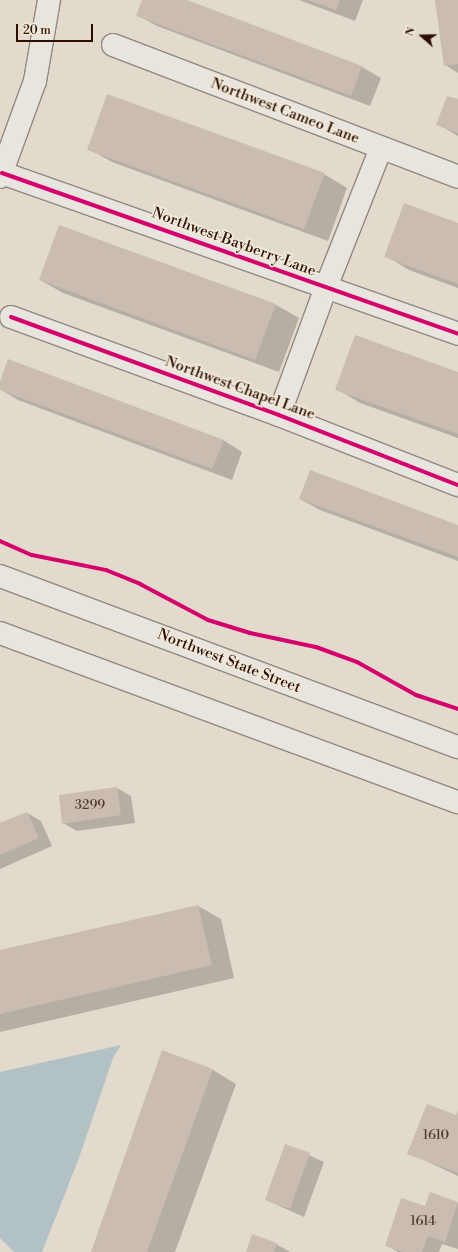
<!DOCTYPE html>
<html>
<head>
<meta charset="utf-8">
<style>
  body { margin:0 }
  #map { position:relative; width:458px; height:1252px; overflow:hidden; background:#e2dacc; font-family:"Libre Bodoni",serif }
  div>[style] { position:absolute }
  .water>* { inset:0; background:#b2c2c4 }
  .shadow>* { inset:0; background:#0003 }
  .building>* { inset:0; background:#cabcb1 }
  .roads { filter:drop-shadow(1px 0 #91887e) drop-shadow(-1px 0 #91887e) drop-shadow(0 1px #91887e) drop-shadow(0 -1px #91887e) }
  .minor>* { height:22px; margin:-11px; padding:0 11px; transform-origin:11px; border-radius:11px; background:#e8e4de }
  .secondary>* { height:22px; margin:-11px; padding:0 11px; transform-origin:11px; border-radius:11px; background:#e8e4de }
  .cycleway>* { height:4px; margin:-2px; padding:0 2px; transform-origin:2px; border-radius:2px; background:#d6006c }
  span { translate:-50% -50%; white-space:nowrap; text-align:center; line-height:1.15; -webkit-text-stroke:3.5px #f1e9d9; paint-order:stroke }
  .number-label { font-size:13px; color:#543a2c }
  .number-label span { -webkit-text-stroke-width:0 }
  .street-label { font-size:15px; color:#2d0e00 }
  .north { position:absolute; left:402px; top:16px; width:40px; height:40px; -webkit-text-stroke:3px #f1e9d9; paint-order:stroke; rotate:290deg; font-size:11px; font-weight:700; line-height:16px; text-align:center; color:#2d0e00 }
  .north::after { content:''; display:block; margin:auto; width:14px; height:18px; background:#2d0e00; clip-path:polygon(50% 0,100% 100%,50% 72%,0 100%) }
  .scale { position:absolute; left:16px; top:24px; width:77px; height:18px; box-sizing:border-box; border:2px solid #2d0e00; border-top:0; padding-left:5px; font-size:12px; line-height:14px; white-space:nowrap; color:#2d0e00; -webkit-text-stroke:3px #f1e9d9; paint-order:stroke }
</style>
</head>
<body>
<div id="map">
  <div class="water">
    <div style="clip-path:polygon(121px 1045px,113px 1058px,79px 1158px,42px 1252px,14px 1252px,0 1238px,0 1072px)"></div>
  </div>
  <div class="shadow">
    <div style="clip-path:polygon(143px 0,184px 0,362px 67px,381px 78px,370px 106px,157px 26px,137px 15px)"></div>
    <div style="clip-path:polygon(299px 0,363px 0,355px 21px)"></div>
    <div style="clip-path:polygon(436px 0,458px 0,458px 73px,445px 65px)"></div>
    <div style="clip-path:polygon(458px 100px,458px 136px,438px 124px)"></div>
    <div style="clip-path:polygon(89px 149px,324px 174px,347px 188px,328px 241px,112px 162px)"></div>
    <div style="clip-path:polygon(458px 224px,458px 288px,409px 270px,386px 256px)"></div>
    <div style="clip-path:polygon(60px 226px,276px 305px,299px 318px,279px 372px,63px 293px,40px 280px)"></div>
    <div style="clip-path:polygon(458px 373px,458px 438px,360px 403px,337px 389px)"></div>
    <div style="clip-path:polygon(0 385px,223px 440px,242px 452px,232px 480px,18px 400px,0 389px)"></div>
    <div style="clip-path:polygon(300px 499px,458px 526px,458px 561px,320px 510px)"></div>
    <div style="clip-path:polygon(117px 788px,131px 796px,135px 823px,77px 831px,63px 823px)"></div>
    <div style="clip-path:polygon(27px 813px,41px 821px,52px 846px,0 869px,0 825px)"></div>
    <div style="clip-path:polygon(198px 906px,221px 919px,234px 978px,0 1032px,0 951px)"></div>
    <div style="clip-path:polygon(163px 1052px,213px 1070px,236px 1084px,175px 1252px,92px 1252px)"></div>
    <div style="clip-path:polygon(458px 1114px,458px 1176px,409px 1153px,457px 1117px)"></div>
    <div style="clip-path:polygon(286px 1145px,324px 1162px,304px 1217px,266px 1200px)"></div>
    <div style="clip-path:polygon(430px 1193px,458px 1203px,458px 1249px,442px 1244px,439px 1252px,398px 1252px,386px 1245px,426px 1207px)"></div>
    <div style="clip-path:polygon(276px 1244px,290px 1252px,247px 1252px)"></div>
  </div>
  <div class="building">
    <div style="clip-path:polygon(142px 0,187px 0,362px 66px,351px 96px,136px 16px)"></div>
    <div style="clip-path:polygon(308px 0,340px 0,336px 10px)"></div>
    <div style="clip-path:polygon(435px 0,458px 0,458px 64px,444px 66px)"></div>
    <div style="clip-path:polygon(107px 94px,325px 173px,304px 229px,87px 150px)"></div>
    <div style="clip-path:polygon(447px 96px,458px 99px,458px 133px,436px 125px)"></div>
    <div style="clip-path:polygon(404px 203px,458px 223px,458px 284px,384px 257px)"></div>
    <div style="clip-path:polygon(59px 225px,276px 304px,255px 360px,39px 280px)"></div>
    <div style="clip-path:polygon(355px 335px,458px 372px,458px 434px,335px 390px)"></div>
    <div style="clip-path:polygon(8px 359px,224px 440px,212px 469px,0 390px,0 382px)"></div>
    <div style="clip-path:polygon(310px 470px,458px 525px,458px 557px,299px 499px)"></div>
    <div style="clip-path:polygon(117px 787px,121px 815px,62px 824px,59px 795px)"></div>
    <div style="clip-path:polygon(27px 812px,39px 838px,0 855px,0 823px)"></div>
    <div style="clip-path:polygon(198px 905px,212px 965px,0 1014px,0 950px)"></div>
    <div style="clip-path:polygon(162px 1050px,213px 1069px,147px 1252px,91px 1252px)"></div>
    <div style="clip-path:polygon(427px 1104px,456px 1115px,458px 1111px,458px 1173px,407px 1154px)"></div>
    <div style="clip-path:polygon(285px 1144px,310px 1153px,290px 1209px,265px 1200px)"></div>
    <div style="clip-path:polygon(430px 1192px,458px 1202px,445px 1242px,428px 1236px,422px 1252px,403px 1252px,385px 1246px,401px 1198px,425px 1206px)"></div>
    <div style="clip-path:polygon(252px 1234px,277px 1243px,274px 1252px,246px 1252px)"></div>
  </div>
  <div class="roads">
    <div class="minor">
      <div style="left:113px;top:45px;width:369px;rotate:20.9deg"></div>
      <div style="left:2px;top:173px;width:484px;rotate:19.4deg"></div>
      <div style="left:0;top:177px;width:102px;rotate:-70deg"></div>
      <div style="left:35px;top:81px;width:82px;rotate:-80.2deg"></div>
      <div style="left:11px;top:317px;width:285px;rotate:20.1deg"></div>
      <div style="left:279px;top:415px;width:192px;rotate:21.4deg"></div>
      <div style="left:279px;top:415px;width:136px;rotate:-69.8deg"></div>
      <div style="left:326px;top:287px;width:149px;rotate:-68.4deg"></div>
    </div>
    <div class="secondary">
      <div style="left:0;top:576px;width:489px;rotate:20.5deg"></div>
      <div style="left:0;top:633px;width:488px;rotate:20.3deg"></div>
    </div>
  </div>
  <div class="cycleway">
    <div style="left:2px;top:173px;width:484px;rotate:19.4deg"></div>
    <div style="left:11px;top:317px;width:285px;rotate:20.1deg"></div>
    <div style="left:279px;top:415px;width:192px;rotate:21.4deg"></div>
    <div style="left:0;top:541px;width:35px;rotate:24deg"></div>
    <div style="left:32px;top:555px;width:76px;rotate:11.5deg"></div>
    <div style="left:106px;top:570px;width:37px;rotate:22deg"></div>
    <div style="left:140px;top:584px;width:77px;rotate:27.9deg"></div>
    <div style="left:208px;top:620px;width:44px;rotate:17.2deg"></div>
    <div style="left:250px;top:633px;width:67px;rotate:12deg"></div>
    <div style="left:316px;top:647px;width:44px;rotate:20.1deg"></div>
    <div style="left:357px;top:662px;width:68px;rotate:29.2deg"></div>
    <div style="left:416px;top:695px;width:44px;rotate:18.4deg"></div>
  </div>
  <div class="number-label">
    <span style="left:90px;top:805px">3299</span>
    <span style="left:436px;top:1135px">1610</span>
    <span style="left:423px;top:1221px">1614</span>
  </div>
  <div class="street-label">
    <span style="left:285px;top:111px;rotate:21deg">Northwest Cameo Lane</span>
    <span style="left:234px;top:242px;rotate:20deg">Northwest Bayberry Lane</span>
    <span style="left:240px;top:388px;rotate:20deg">Northwest Chapel Lane</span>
    <span style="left:229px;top:661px;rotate:21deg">Northwest State Street</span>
  </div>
  <div class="north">N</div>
  <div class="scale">20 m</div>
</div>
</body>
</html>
